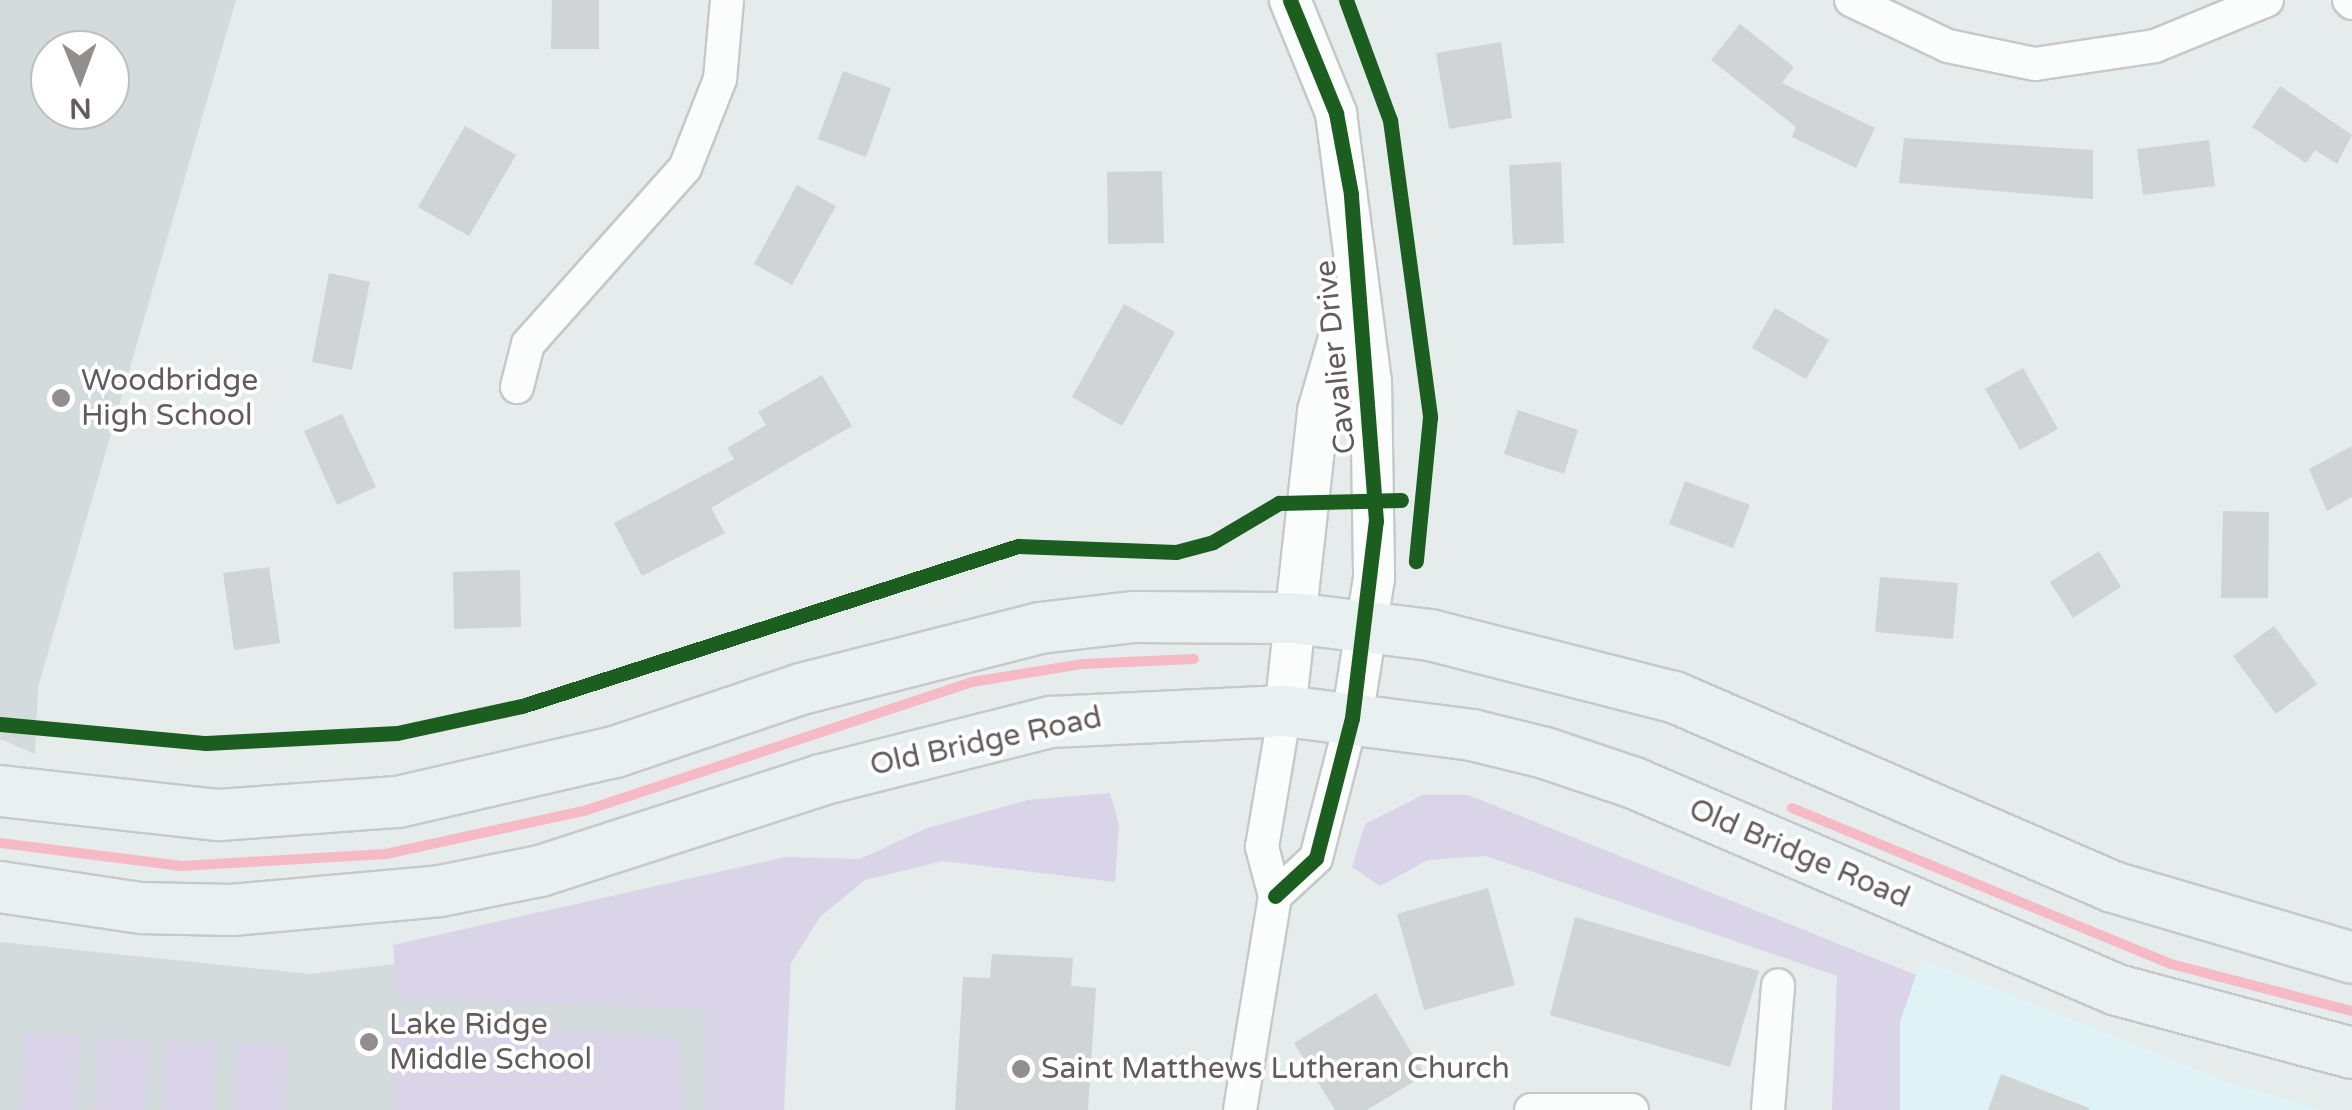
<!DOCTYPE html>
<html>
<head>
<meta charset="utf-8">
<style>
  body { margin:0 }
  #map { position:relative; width:2352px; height:1110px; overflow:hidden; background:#e6ebec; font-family:"Varela Round",sans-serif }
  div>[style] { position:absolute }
  .commercial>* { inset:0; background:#dff2f5 }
  .education>* { inset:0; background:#d4dbdc }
  .green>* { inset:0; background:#d9d4e8 }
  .stream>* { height:10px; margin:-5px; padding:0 5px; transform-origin:5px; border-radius:5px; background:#f6bac6 }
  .building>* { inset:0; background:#d0d4d4 }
  .roads { filter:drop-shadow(2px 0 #c8c8c8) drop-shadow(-2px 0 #c8c8c8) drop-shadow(0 2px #c8c8c8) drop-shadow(0 -2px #c8c8c8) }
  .minor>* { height:32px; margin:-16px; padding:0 16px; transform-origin:16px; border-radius:16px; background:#fbfcfc }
  .tertiary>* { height:40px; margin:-20px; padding:0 20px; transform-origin:20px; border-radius:20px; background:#fbfcfc }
  .primary>* { height:50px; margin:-25px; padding:0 25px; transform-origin:25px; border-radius:25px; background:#e8f0f2 }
  .cycleway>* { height:15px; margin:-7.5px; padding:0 7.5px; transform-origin:7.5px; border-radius:7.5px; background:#1b5e20 }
  .dots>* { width:28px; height:28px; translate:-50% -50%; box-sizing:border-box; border:5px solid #fff; border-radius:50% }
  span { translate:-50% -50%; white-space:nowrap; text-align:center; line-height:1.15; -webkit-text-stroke:8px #fff; paint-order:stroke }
  .street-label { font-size:30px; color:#645c5c }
  .poi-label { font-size:30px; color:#645c5c }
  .left { translate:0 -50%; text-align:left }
  .north { position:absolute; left:30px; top:30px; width:100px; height:100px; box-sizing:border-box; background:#fff; border:2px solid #c1bebe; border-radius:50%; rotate:179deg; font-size:28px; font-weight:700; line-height:40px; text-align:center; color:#645c5c }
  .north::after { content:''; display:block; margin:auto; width:35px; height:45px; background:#928e8e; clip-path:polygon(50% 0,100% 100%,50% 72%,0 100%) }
</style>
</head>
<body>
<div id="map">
  <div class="commercial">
    <div style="clip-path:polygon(1922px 959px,2228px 1082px,2324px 1110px,1900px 1110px,1900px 1022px)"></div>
  </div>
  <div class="education">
    <div style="clip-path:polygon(evenodd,0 0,236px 0,38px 687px,35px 754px,0 739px,0 0,110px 50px,110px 110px,50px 110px,50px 50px,110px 50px)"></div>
    <div style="clip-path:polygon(735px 914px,740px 1110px,0 1110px,0 942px,310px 974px,615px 938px)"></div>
  </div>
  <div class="green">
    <div style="clip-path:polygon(1110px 793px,1119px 825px,1115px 882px,943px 861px,865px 880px,820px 917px,791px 963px,784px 1110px,706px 1110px,704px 1009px,397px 999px,393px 945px,785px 857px,860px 859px,927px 828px,1028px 800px)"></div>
    <div style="clip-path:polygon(1423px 795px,1468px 795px,1916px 975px,1900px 1022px,1900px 1110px,1832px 1110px,1837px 976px,1486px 856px,1428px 860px,1380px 886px,1352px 867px,1365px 824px)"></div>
    <div style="clip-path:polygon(388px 1017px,680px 1039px,683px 1110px,395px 1110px)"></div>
    <div style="clip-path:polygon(25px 1033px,80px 1036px,76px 1110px,21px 1110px)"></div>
    <div style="clip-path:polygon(97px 1039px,148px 1040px,146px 1110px,95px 1110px)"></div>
    <div style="clip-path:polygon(165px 1041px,215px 1043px,213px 1110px,163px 1110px)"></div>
    <div style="clip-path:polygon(238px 1043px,288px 1046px,285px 1110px,234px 1110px)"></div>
  </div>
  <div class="stream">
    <div style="left:1792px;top:808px;width:410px;rotate:22.4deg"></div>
    <div style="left:2171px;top:964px;width:187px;rotate:14.6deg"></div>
    <div style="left:0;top:843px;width:183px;rotate:7.2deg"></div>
    <div style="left:182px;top:866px;width:204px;rotate:-3.4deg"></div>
    <div style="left:386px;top:854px;width:203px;rotate:-12.3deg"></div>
    <div style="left:584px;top:811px;width:409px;rotate:-18.4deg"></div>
    <div style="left:972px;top:682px;width:111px;rotate:-9.3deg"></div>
    <div style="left:1082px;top:664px;width:112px;rotate:-2.6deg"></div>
  </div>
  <div class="building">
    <div style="clip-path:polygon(552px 0,599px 0,599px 49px,551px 49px)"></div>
    <div style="clip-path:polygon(1740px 24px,1794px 67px,1782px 83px,1875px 128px,1856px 168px,1792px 137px,1796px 127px,1711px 60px)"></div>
    <div style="clip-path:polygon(1501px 42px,1512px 118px,1449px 129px,1436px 53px)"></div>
    <div style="clip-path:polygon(843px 71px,891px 88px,866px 157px,818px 139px)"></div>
    <div style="clip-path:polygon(2280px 86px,2352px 135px,2337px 164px,2315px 150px,2306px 163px,2252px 127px)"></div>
    <div style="clip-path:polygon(465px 126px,516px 155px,469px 236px,418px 207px)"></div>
    <div style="clip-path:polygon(1904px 138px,2093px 150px,2093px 199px,1899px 183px)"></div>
    <div style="clip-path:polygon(2209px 140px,2215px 186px,2143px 195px,2137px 149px)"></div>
    <div style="clip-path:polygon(1561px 162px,1564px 243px,1513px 245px,1509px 165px)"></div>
    <div style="clip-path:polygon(1162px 171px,1164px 243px,1108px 244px,1107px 172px)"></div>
    <div style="clip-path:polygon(797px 185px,836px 206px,792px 285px,754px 264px)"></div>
    <div style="clip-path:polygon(329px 273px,370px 282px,352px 370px,312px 362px)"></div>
    <div style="clip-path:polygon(1124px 304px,1175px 332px,1122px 426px,1072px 397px)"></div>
    <div style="clip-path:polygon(1775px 308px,1829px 340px,1806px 379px,1752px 348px)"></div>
    <div style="clip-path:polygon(2023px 368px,2058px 429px,2020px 450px,1985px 389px)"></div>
    <div style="clip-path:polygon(822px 375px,852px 426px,711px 508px,725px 533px,642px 576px,614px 523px,734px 459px,727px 448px,766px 425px,758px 412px)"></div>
    <div style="clip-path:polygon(1518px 410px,1578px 430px,1564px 474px,1504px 454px)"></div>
    <div style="clip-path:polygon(342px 414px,376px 487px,337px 505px,304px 431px)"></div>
    <div style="clip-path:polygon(2352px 446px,2352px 497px,2327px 511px,2309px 469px)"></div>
    <div style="clip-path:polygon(1685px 481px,1750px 505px,1733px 548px,1669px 524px)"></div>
    <div style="clip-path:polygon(2223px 511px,2269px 512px,2268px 598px,2221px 598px)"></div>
    <div style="clip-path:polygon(2099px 551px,2121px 587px,2073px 618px,2050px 582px)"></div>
    <div style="clip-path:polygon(269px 567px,280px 643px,234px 650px,223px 573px)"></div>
    <div style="clip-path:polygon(520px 570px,521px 627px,454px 629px,453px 572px)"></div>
    <div style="clip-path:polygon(1880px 577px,1958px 583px,1953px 639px,1875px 632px)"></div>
    <div style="clip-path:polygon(2274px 626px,2317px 684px,2276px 714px,2233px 656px)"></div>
    <div style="clip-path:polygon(1488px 888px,1515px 985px,1424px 1010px,1397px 914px)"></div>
    <div style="clip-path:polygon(1575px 917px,1759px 971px,1730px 1067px,1550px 1015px)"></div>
    <div style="clip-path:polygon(992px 954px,1073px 958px,1071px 986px,1096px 988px,1088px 1110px,955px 1110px,963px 977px,990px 978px)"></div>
    <div style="clip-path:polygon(1376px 993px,1425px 1075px,1367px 1110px,1335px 1110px,1294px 1043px)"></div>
    <div style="clip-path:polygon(2001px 1074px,2089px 1108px,2089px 1110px,1988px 1110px)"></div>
  </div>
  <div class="roads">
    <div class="minor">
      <div style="left:1851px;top:0;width:107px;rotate:25.4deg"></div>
      <div style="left:1948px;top:46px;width:89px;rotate:11.7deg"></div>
      <div style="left:2035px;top:64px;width:121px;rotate:-8.5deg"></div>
      <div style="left:2155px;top:46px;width:121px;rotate:-22.3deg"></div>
      <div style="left:2349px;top:0;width:4px;rotate:45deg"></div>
      <div style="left:517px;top:387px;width:44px;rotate:-75.7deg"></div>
      <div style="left:528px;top:344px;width:236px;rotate:-48.3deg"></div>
      <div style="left:685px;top:168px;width:96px;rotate:-68.5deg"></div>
      <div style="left:720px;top:79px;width:79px;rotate:-84.9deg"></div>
      <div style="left:1275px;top:896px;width:56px;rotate:-42.8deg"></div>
      <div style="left:1316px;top:858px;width:145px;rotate:-75.6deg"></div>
      <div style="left:1240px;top:1110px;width:217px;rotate:-80.7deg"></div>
      <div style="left:1275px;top:896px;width:51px;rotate:-104.9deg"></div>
      <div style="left:1262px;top:847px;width:138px;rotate:-80.4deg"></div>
      <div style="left:1531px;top:1110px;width:101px"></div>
      <div style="left:1768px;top:1110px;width:125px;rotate:-85.4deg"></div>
    </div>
    <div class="tertiary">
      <div style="left:1290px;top:0;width:122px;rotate:67.8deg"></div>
      <div style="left:1336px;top:113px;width:270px;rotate:82.6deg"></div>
      <div style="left:1371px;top:381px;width:197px;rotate:89.1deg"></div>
      <div style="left:1374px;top:578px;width:142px;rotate:98.9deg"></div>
      <div style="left:1285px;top:711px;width:302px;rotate:-83.7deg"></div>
      <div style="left:1318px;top:411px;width:123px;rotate:-73.9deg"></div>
    </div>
    <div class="primary">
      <div style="left:0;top:791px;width:220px;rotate:6.3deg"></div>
      <div style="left:219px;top:815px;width:179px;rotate:-4.2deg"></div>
      <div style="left:398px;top:802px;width:223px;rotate:-13deg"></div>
      <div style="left:615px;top:752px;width:196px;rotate:-18.7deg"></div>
      <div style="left:801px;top:689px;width:247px;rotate:-14.3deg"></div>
      <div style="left:1040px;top:628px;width:95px;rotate:-6.7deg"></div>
      <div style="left:1134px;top:617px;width:159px;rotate:0.4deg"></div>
      <div style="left:1293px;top:618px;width:138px;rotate:7.1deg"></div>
      <div style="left:1430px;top:635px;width:252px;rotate:14.3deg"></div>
      <div style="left:1674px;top:697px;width:478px;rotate:23.4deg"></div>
      <div style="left:2113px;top:887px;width:249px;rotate:16.5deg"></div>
      <div style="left:0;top:887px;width:143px;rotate:8.5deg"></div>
      <div style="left:141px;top:908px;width:91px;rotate:1.3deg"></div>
      <div style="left:232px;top:910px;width:209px;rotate:-5.2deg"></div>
      <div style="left:440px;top:891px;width:102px;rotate:-11.3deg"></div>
      <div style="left:540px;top:871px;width:295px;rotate:-17.9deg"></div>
      <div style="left:821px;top:780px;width:237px;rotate:-14.2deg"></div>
      <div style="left:1051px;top:722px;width:234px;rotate:-2.7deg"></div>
      <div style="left:1285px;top:711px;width:189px;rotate:7.3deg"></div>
      <div style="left:1472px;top:735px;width:75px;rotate:13.9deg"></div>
      <div style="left:1545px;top:753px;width:94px;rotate:18.6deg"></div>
      <div style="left:1634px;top:783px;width:525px;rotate:23.2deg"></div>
      <div style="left:2117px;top:990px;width:243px;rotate:15deg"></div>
    </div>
  </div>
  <div class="cycleway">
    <div style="left:1346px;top:0;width:128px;rotate:69.9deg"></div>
    <div style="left:1390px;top:120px;width:300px;rotate:82.3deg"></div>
    <div style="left:1430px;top:417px;width:145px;rotate:95.6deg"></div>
    <div style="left:0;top:724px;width:207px;rotate:5.3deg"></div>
    <div style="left:206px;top:743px;width:191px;rotate:-3deg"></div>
    <div style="left:397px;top:733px;width:128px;rotate:-12.2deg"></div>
    <div style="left:522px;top:706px;width:521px;rotate:-17.88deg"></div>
    <div style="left:1018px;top:546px;width:158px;rotate:2.2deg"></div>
    <div style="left:1176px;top:552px;width:38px;rotate:-15deg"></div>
    <div style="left:1213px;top:542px;width:77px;rotate:-30.6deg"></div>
    <div style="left:1279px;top:503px;width:122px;rotate:-1.4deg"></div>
    <div style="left:1275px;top:896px;width:56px;rotate:-42.8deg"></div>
    <div style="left:1316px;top:858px;width:145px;rotate:-75.6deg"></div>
    <div style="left:1352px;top:718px;width:198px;rotate:-83.1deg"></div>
    <div style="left:1376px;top:521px;width:328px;rotate:-94.4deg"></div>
    <div style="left:1351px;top:194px;width:82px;rotate:-100.5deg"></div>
    <div style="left:1336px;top:113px;width:122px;rotate:-112.2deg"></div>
  </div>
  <div class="dots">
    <div style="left:61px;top:398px;background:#928e8e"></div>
    <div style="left:369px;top:1042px;background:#928e8e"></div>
    <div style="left:1021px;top:1069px;background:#928e8e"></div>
  </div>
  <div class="street-label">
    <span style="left:1336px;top:357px;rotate:-96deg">Cavalier Drive</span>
    <span style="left:986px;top:742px;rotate:-12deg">Old Bridge Road</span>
    <span style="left:1799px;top:854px;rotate:23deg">Old Bridge Road</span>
  </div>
  <div class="poi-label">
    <span class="left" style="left:81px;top:398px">Woodbridge<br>High School</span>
    <span class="left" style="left:389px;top:1042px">Lake Ridge<br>Middle School</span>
    <span class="left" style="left:1041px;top:1069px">Saint Matthews Lutheran Church</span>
  </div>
  <div class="north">N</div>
</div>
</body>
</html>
